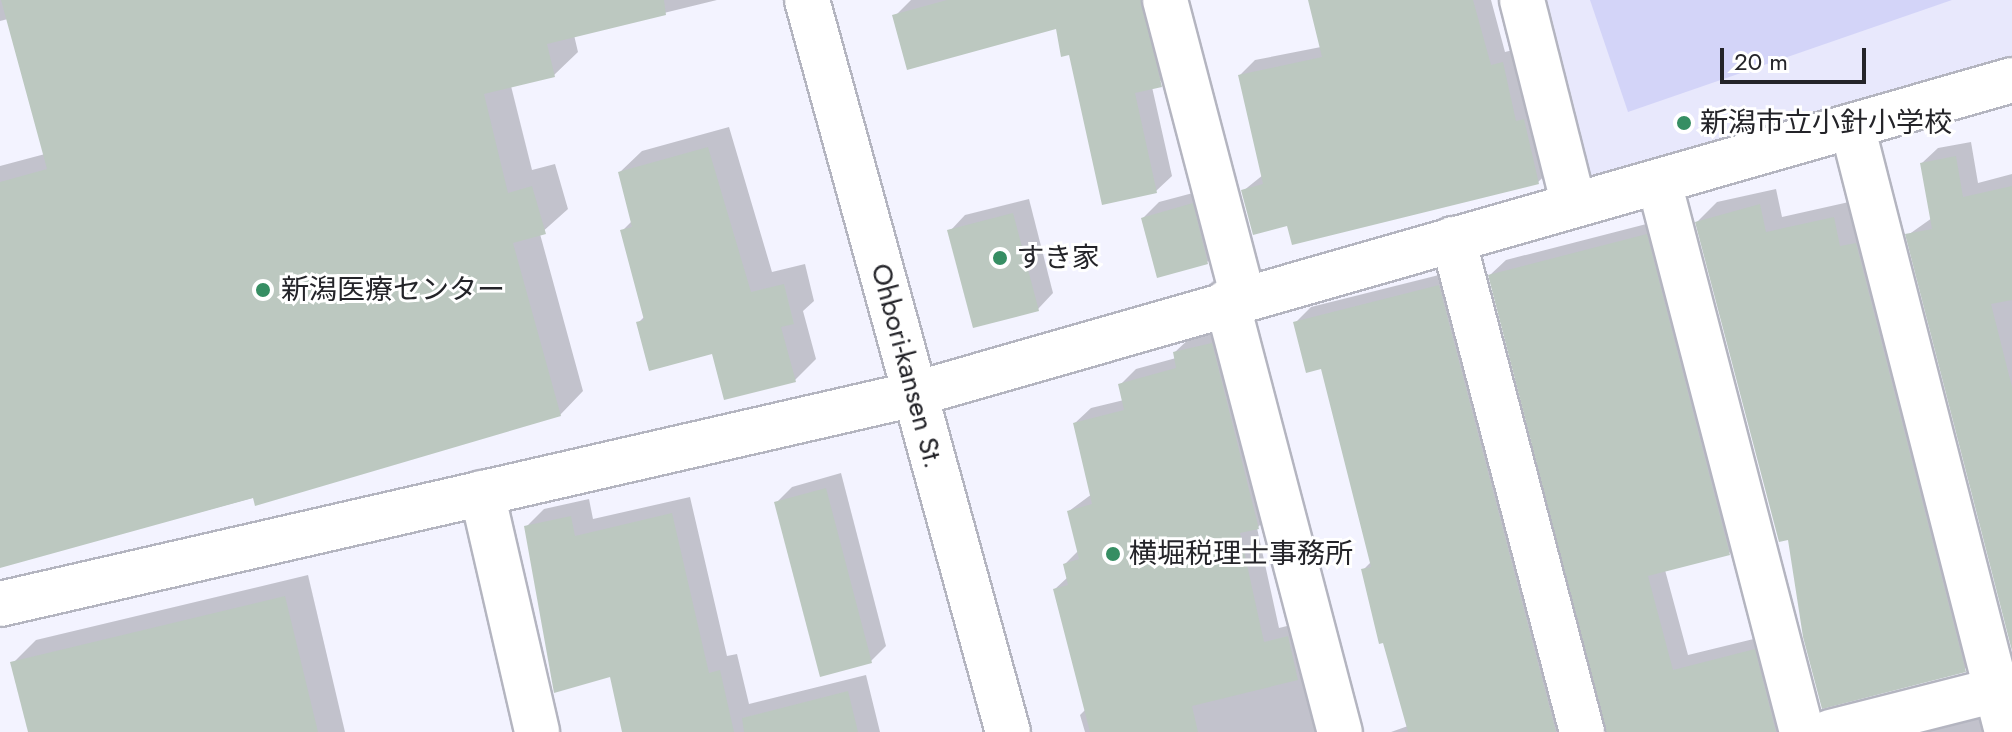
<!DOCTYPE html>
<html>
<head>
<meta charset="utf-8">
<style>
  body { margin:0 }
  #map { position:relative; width:2012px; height:732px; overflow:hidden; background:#f3f3ff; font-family:Jost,"Noto Sans JP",sans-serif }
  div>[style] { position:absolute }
  .built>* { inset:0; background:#e8e8fc }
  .green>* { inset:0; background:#d3d4f8 }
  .shadow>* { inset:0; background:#0003 }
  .building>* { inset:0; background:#bcc8c0 }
  .roads { filter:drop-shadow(2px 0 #b4b5c0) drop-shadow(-2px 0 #b4b5c0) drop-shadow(0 2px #b4b5c0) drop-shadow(0 -2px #b4b5c0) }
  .minor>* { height:44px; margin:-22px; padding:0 22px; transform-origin:22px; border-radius:22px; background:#fff }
  .dots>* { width:22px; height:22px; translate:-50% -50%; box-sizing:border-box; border:4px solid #fff; border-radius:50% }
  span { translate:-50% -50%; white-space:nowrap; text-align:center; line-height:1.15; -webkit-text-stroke:6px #fff; paint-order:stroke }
  .poi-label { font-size:28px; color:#242429 }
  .left { translate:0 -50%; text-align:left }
  .street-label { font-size:28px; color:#242429 }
  .scale { position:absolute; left:1720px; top:48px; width:146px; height:36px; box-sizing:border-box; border:4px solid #242429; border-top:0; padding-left:10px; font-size:24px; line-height:28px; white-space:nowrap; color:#242429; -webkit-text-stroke:6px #fff; paint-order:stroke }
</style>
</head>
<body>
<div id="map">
  <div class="built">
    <div style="clip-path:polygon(1539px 0,2012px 0,2012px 67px,1585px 180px)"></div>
  </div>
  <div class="green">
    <div style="clip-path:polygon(1590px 0,1952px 0,1628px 112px)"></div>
  </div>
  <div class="shadow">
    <div style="clip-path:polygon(0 0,717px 0,574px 35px,578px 52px,554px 75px,511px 86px,532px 170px,555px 164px,568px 209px,540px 234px,583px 391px,560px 415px,0 566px,0 166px,45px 154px,8px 19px,0 21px)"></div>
    <div style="clip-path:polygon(911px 0,1156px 0,1176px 70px,1152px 87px,1172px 176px,1156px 191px,1057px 26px,895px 16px)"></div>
    <div style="clip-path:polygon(1312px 0,1491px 0,1505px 52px,1517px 49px,1553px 168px,1538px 182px,1288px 223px,1243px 191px,1263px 175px,1240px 75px,1255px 60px,1321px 47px)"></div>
    <div style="clip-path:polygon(729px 127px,772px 272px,805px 264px,814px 301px,803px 311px,816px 359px,795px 380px,638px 323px,645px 316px,622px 231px,633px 220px,620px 172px,642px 151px)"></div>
    <div style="clip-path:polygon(1971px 142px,1978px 183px,2012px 174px,2012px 643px,1908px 235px,1932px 218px,1922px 163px,1938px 148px)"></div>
    <div style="clip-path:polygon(1208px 189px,1223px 246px,1207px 262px,1143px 218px,1159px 202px)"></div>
    <div style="clip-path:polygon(1776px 189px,1782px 217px,1849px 202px,1855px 232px,1872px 229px,1980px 653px,1965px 669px,1789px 538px,1697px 222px,1717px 202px)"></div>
    <div style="clip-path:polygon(1029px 199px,1053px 293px,1038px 309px,950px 231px,965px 215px)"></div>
    <div style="clip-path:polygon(1662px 220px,1745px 538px,1729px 553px,1665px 570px,1688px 655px,1770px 635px,1803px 732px,1607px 732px,1490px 275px,1506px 260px)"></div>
    <div style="clip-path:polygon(1455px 271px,1583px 732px,1391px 732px,1408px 726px,1363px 570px,1371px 562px,1322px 366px,1295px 323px,1311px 307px)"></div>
    <div style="clip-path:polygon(1227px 329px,1273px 512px,1257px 528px,1279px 628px,1303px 622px,1331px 732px,1085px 732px,1080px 715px,1086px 709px,1055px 589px,1068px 577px,1065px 564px,1079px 550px,1069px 511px,1092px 494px,1075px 423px,1091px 408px,1124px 400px,1120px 385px,1136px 369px,1176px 358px,1175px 352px,1191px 337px)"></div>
    <div style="clip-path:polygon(841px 473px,886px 646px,870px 662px,776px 503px,792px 487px)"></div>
    <div style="clip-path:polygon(690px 497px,727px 656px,737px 654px,749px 704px,866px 675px,880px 732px,624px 732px,611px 674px,526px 527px,544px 509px,589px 499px,593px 519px)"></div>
    <div style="clip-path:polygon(308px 575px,345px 732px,30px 732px,13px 663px,36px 640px)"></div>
    <div style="clip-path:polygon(1983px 709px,1988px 732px,1890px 732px)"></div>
  </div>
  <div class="building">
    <div style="clip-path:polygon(1px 0,664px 0,666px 15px,547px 44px,555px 77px,484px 94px,508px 193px,532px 186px,546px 234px,513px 243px,561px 416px,255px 506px,253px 498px,0 568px,0 182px,47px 169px)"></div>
    <div style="clip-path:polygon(947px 0,1141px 0,1162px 87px,1135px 93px,1157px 193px,1102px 205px,1069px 55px,1061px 57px,1056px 29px,907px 70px,892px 15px)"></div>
    <div style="clip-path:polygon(1308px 0,1473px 0,1491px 65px,1503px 62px,1516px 121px,1524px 119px,1539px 184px,1292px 245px,1287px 226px,1253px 235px,1241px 190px,1263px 184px,1238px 75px,1322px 57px)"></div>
    <div style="clip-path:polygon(708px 147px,751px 292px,784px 284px,794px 324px,781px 327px,796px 382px,724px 400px,712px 354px,649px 371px,636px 322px,644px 320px,620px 230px,632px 227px,618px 172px)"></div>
    <div style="clip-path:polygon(1956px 156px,1963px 197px,2012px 186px,2012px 300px,1991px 304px,2012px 387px,2012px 651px,1905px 234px,1932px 229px,1920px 163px)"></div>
    <div style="clip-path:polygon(1193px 203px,1208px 264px,1157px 278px,1141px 218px)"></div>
    <div style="clip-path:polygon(1760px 204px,1766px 232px,1834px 217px,1840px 246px,1856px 243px,1966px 672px,1822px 709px,1803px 637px,1788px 540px,1779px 542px,1695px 222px)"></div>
    <div style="clip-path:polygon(1013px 213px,1039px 311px,973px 328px,947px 230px)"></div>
    <div style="clip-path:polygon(1647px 234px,1730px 555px,1648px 576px,1673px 670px,1755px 649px,1776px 732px,1606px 732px,1488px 275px)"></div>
    <div style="clip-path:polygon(1439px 285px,1556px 732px,1408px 732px,1383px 643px,1379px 644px,1361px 569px,1371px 567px,1321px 369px,1306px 373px,1293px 322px)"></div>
    <div style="clip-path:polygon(1212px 343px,1259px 529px,1240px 533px,1264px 642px,1288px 636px,1298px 680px,1192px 706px,1198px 732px,1090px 732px,1053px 589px,1068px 585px,1063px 564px,1079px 559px,1067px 511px,1092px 504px,1073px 423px,1124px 410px,1118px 384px,1176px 368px,1173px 352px)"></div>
    <div style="clip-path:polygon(826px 488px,872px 663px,820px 677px,774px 502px)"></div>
    <div style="clip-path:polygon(672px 513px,709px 673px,720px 670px,734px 732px,622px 732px,610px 677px,554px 693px,524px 526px,571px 516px,575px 536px)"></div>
    <div style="clip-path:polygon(285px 596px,318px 732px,28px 732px,10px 662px)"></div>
    <div style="clip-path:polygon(848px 691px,858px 732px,744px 732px,742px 718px)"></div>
  </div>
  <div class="roads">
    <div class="minor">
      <div style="left:807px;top:0;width:759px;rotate:74.65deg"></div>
      <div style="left:1165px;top:0;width:307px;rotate:75.3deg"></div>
      <div style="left:1522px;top:0;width:211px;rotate:75.8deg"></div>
      <div style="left:1852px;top:126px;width:626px;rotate:75.65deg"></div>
      <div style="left:1659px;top:182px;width:568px;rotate:75.43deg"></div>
      <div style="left:1453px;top:239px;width:510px;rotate:75.34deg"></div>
      <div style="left:1227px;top:302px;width:445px;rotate:75.3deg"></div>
      <div style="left:482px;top:493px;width:245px;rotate:77deg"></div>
      <div style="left:0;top:604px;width:939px;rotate:-12.93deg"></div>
      <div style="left:915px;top:394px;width:1141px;rotate:-15.97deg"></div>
      <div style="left:1830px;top:732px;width:188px;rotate:-14.2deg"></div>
    </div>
  </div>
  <div class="dots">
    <div style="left:1684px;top:123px;background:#368e63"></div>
    <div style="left:1000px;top:258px;background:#368e63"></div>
    <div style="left:263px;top:290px;background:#368e63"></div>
    <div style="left:1113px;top:554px;background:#368e63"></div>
  </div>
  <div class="poi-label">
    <span class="left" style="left:1700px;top:123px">新潟市立小針小学校</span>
    <span class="left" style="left:1016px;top:258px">すき家</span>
    <span class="left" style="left:281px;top:290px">新潟医療センター</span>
    <span class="left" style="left:1129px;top:554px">横堀税理士事務所</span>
  </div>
  <div class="street-label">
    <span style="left:907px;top:366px;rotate:75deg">Ohbori-kansen St.</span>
  </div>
  <div class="scale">20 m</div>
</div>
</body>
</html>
